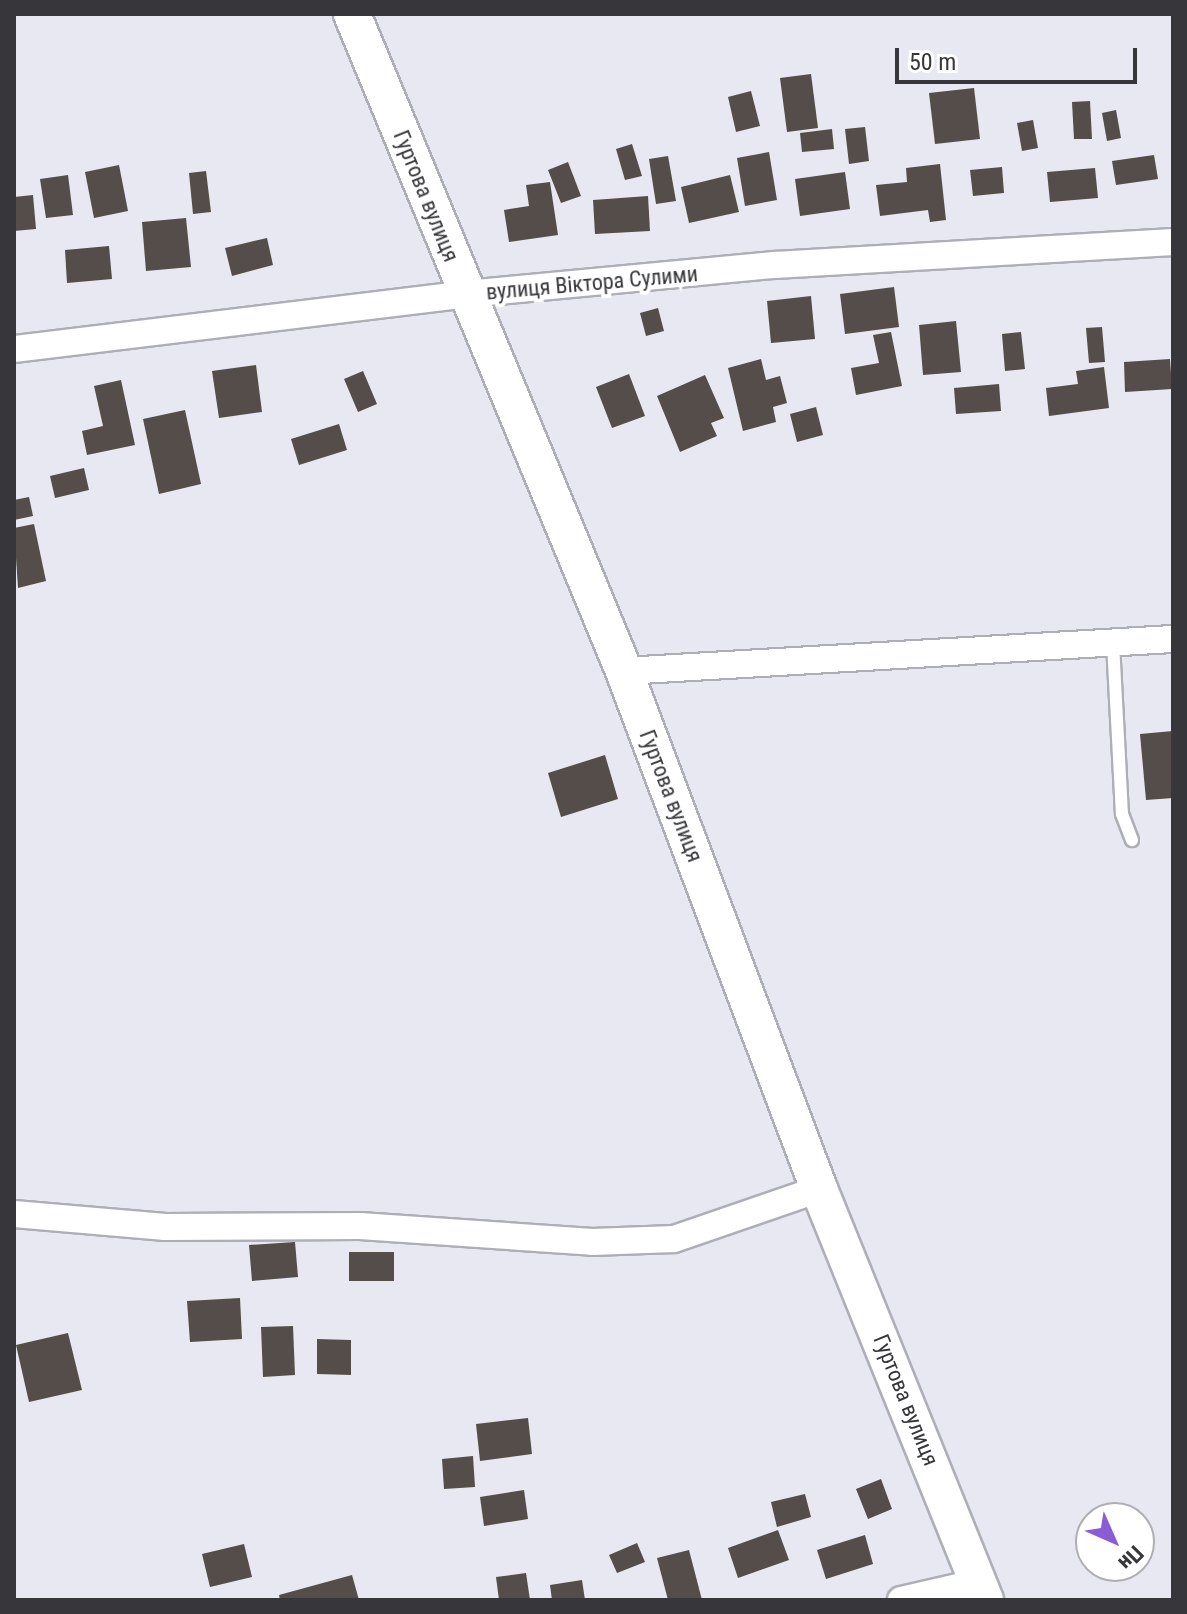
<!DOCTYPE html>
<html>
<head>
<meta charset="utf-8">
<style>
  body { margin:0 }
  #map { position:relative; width:1187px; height:1614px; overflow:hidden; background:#e7e8f1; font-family:"Roboto Condensed",sans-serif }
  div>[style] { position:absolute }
  .building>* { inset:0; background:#544d49 }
  .roads { filter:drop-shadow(2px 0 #aeaeb7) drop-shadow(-2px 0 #aeaeb7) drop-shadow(0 2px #aeaeb7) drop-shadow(0 -2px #aeaeb7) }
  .lane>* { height:12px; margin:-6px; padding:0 6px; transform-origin:6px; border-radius:6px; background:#fff }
  .street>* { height:26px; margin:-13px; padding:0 13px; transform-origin:13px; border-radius:13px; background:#fff }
  .secondary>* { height:36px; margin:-18px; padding:0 18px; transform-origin:18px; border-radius:18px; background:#fff }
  span { translate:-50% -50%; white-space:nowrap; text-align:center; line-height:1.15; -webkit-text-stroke:8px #fff; paint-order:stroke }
  .street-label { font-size:22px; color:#37373b }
  .frame { position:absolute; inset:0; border:16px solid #37373b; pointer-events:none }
  .north { position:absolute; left:1075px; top:1502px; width:80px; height:80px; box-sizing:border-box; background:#fff; border:2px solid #afafb1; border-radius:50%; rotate:135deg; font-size:22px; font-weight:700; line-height:32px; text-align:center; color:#37373b }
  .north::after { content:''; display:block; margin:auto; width:28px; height:36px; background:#8c5cd5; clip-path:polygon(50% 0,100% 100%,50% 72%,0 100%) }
  .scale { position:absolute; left:895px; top:48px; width:242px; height:36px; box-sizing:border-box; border:4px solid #37373b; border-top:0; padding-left:10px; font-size:24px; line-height:28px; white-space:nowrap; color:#37373b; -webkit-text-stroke:6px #fff; paint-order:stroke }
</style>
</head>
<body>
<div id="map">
  <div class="building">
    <div style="clip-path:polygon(811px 74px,818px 128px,787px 132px,780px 78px)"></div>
    <div style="clip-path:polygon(974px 88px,980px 139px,935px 144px,929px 93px)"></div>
    <div style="clip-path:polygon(751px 91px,760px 126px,736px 132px,728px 97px)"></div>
    <div style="clip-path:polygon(1090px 101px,1092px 139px,1074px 139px,1072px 102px)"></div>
    <div style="clip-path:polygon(1116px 110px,1121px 138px,1107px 141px,1102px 113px)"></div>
    <div style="clip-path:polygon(1033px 120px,1038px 148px,1022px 151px,1017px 123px)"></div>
    <div style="clip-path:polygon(865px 127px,869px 161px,849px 164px,845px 129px)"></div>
    <div style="clip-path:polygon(832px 129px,834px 149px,802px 152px,800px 133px)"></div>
    <div style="clip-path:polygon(632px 144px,642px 176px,625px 180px,616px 149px)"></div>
    <div style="clip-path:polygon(769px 152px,777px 200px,745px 206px,737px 158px)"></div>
    <div style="clip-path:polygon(1154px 155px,1158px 179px,1116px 185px,1112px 161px)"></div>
    <div style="clip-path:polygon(668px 156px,676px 201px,656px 204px,649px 159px)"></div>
    <div style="clip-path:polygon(568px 162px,581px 196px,561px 203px,548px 170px)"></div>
    <div style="clip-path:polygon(940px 164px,946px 220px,930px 222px,928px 210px,880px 216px,876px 185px,907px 182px,906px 168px)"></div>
    <div style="clip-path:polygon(119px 165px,128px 211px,94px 218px,85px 172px)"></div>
    <div style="clip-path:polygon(1002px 167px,1004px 193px,973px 196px,970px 170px)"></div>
    <div style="clip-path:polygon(1095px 168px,1098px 198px,1050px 202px,1047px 172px)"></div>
    <div style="clip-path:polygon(206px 171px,211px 212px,193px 214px,189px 173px)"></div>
    <div style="clip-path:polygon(845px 172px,850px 209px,800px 216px,795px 179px)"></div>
    <div style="clip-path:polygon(68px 175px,73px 215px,46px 218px,40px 179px)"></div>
    <div style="clip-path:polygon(730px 175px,739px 212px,689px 223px,681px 187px)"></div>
    <div style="clip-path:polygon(550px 182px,558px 235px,509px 242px,504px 210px,529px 206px,526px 185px)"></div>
    <div style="clip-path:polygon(33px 195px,36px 229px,14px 231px,14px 197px)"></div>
    <div style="clip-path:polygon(648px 196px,650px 231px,595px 234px,593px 200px)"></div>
    <div style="clip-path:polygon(186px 218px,191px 267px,146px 271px,142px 222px)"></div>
    <div style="clip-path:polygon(267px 238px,273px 265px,232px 276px,225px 248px)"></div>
    <div style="clip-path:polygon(109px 246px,112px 279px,67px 283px,65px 250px)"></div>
    <div style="clip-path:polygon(894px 287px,899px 327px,845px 334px,840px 294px)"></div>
    <div style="clip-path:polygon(811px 296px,815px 339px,771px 343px,767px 301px)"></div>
    <div style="clip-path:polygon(658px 308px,664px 331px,646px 336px,640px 313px)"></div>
    <div style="clip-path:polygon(956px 321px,961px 372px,923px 375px,919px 325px)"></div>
    <div style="clip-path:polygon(1102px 327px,1105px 362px,1089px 363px,1086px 328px)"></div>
    <div style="clip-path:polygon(891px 332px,902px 386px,856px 395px,851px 368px,879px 363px,873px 335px)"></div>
    <div style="clip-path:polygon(1021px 332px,1025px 369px,1005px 371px,1002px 334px)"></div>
    <div style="clip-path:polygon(761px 359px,766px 380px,780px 376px,787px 403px,773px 407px,776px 422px,743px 431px,728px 368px)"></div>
    <div style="clip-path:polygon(1170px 359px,1172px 389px,1125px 392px,1124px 362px)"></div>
    <div style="clip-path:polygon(256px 365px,262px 412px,219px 418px,212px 371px)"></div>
    <div style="clip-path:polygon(1104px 367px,1109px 408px,1049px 416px,1046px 388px,1078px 384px,1076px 371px)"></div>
    <div style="clip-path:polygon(363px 371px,377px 404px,358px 412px,344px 379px)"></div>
    <div style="clip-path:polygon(629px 374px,645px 416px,612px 428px,596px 387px)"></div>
    <div style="clip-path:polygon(705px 375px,724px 418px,711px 423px,717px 436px,680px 452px,657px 396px)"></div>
    <div style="clip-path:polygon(121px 380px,135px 445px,87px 455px,82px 431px,103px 426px,94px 386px)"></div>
    <div style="clip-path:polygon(999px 384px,1001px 411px,956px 414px,954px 388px)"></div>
    <div style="clip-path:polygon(816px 407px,823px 435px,797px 442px,790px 414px)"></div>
    <div style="clip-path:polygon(185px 410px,201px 484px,159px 494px,143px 419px)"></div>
    <div style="clip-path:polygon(339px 424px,347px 450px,299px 465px,291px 439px)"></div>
    <div style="clip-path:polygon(84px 468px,89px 490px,55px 498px,50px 476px)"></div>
    <div style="clip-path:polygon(29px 497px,33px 516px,14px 520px,14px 500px)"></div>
    <div style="clip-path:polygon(34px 524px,46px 581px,18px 588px,14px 528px)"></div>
    <div style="clip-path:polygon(1173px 731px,1173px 798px,1146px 800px,1140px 734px)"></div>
    <div style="clip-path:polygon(605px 755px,618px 799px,561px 817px,548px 773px)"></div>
    <div style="clip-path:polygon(295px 1242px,298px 1277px,252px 1281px,249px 1245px)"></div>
    <div style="clip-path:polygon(349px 1252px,394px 1252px,394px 1281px,349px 1281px)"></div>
    <div style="clip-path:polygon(240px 1298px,242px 1339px,190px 1342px,187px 1301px)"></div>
    <div style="clip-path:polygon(293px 1326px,295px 1375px,263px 1377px,261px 1327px)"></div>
    <div style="clip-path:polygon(68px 1333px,82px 1390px,29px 1402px,16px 1345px)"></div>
    <div style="clip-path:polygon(317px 1339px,351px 1340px,351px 1375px,317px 1374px)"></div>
    <div style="clip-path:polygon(528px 1418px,532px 1454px,480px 1461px,476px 1424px)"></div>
    <div style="clip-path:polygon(473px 1456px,475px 1487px,444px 1489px,442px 1459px)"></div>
    <div style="clip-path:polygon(881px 1479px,892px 1509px,868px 1519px,856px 1489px)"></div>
    <div style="clip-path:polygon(524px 1490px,528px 1519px,484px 1526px,480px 1497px)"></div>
    <div style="clip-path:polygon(805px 1494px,811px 1517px,777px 1527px,771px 1502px)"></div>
    <div style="clip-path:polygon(778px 1530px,789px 1560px,738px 1578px,728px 1548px)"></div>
    <div style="clip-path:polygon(865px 1535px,873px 1564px,826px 1579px,817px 1550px)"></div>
    <div style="clip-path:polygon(637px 1543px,645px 1562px,617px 1573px,609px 1555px)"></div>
    <div style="clip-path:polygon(244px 1544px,252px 1577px,210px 1587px,202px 1554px)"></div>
    <div style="clip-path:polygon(689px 1550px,702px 1600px,668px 1600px,657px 1558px)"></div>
    <div style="clip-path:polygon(526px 1573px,530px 1600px,499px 1600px,496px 1577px)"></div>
    <div style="clip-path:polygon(352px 1575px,359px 1600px,280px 1600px,279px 1595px)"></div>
    <div style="clip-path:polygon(582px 1580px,585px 1600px,552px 1600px,550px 1585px)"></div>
  </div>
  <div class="roads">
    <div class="lane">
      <div style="left:1113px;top:643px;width:171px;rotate:87deg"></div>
      <div style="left:1122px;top:814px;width:28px;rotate:69deg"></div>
    </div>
    <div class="street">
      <div style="left:14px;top:349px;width:455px;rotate:-6.9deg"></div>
      <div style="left:466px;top:294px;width:310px;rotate:-5.4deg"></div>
      <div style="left:775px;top:265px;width:399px;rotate:-3.3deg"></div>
      <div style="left:624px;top:671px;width:550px;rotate:-3.34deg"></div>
      <div style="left:14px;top:1214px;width:152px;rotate:4.9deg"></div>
      <div style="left:165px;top:1227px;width:195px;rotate:-0.3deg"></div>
      <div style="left:360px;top:1226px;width:233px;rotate:3.9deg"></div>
      <div style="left:592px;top:1242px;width:82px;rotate:-2.1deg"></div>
      <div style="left:674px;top:1239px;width:153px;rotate:-19deg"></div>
      <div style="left:901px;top:1600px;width:80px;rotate:-13deg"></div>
    </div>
    <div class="secondary">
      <div style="left:352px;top:14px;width:711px;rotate:67.51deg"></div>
      <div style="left:624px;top:671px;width:553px;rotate:69.37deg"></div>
      <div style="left:819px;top:1189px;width:443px;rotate:68deg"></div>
    </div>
  </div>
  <div class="street-label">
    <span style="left:426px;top:196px;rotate:68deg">Гуртова вулиця</span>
    <span style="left:592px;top:283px;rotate:-5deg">вулиця Віктора Сулими</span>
    <span style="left:671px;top:796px;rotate:69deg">Гуртова вулиця</span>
    <span style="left:906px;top:1400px;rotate:68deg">Гуртова вулиця</span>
  </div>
  <div class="frame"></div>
  <div class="north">Пн</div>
  <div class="scale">50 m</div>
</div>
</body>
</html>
